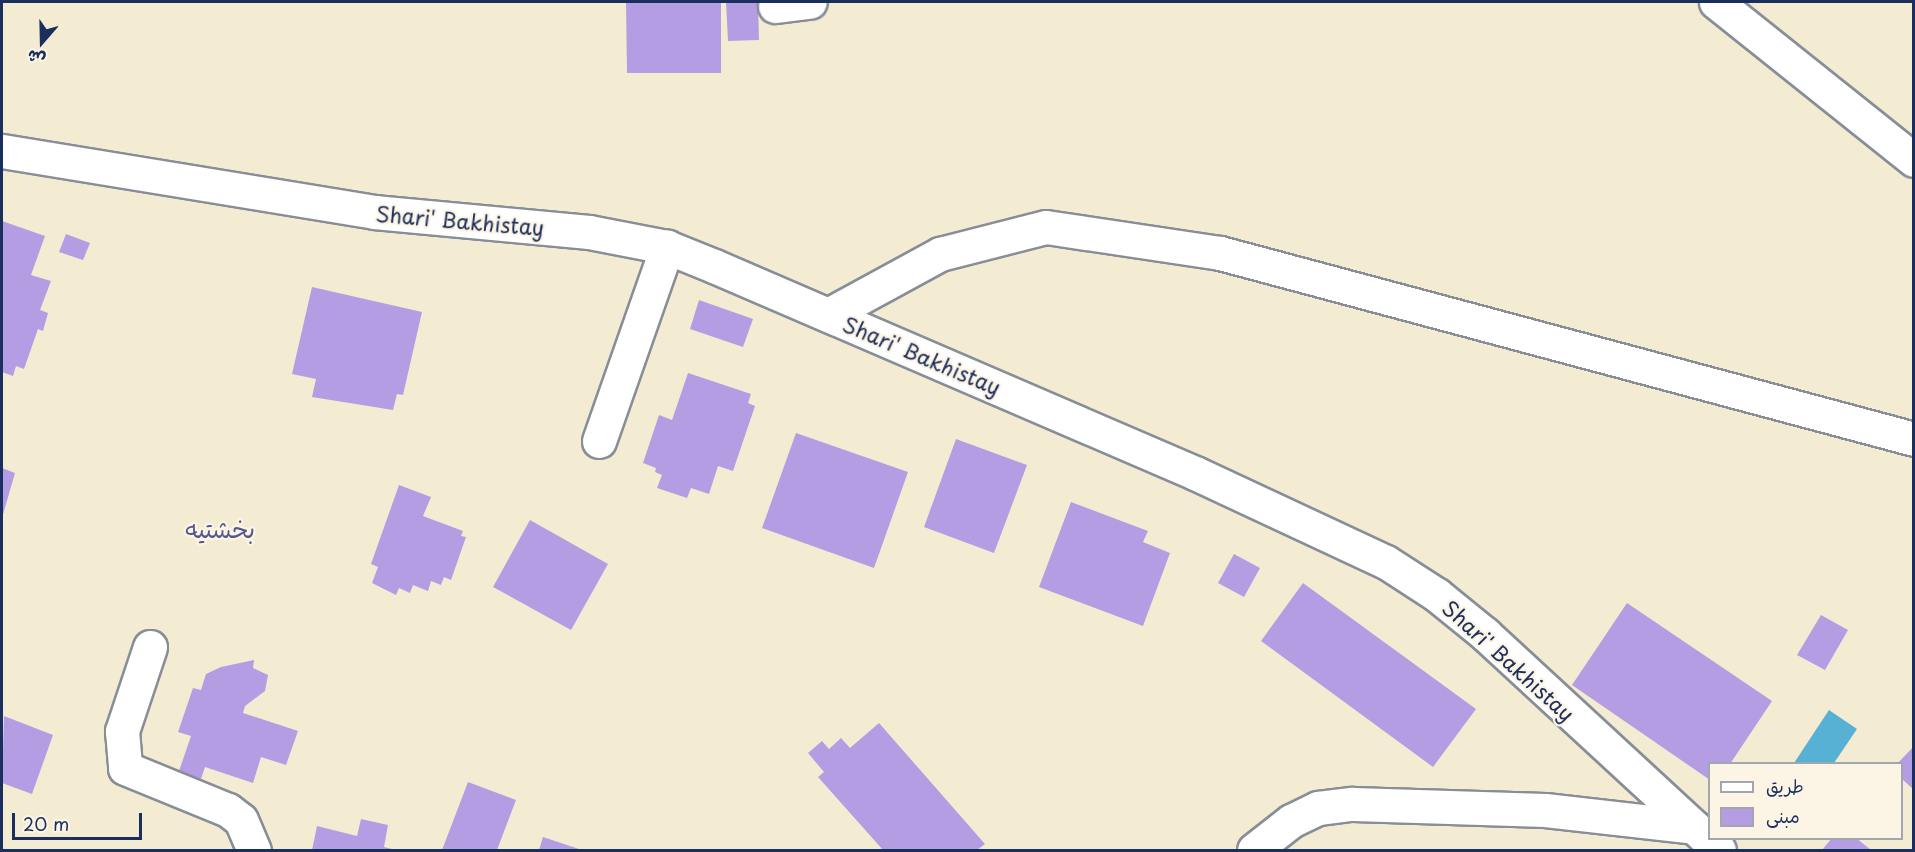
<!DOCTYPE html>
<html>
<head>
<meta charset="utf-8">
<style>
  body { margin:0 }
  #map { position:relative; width:1915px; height:852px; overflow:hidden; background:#f3ecd3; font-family:"Playpen Sans","Playpen Sans Arabic",sans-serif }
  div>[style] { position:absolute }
  .water>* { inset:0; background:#57b1d5 }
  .building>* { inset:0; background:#b59de3 }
  .roads { filter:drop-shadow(2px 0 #878e98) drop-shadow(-2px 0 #878e98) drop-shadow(0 2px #878e98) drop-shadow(0 -2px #878e98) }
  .street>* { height:33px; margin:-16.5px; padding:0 16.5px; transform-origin:16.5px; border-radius:16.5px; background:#fff }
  span { translate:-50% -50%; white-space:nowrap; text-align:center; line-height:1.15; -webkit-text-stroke:4.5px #fcf5e5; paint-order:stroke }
  .street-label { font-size:21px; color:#1b2f5e }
  .quarter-label { font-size:24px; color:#51568d }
  .frame { position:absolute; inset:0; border:3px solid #1b2f5e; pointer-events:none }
  .legend { position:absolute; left:1708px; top:762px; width:195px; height:78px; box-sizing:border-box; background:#fcf5e5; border:2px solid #a2a6af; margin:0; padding:8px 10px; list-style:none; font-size:18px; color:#1b2f5e }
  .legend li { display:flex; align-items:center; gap:12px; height:30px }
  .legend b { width:30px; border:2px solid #a2a6af }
  .north { position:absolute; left:12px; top:12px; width:60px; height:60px; -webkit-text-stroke:4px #fcf5e5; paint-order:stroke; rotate:200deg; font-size:16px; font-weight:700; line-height:24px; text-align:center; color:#1b2f5e }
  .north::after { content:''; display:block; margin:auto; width:21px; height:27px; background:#1b2f5e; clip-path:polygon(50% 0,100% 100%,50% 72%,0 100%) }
  .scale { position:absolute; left:12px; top:813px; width:130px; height:27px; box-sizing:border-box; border:3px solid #1b2f5e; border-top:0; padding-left:8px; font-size:18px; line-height:21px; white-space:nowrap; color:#1b2f5e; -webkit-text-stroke:4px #fcf5e5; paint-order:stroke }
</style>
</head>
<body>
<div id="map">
  <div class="water">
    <div style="clip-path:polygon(1829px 710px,1857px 729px,1834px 763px,1794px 763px)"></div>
  </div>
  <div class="building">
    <div style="clip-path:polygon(626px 2px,721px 2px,721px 73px,627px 73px)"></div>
    <div style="clip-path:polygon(726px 2px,758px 2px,759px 40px,728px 41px)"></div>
    <div style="clip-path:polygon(2px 221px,45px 236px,31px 275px,51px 281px,40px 310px,48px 313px,43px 331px,38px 329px,24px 369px,16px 366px,13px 376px,2px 372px)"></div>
    <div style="clip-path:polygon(66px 234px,90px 243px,83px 260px,59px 252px)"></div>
    <div style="clip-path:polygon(312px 287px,422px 312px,403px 395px,397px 394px,393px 410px,312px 397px,316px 379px,292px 374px)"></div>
    <div style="clip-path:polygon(699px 300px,753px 319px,743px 347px,690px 329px)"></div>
    <div style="clip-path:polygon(688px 373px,751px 394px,748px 403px,755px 406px,733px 471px,718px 466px,709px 494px,691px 488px,687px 498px,657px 488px,662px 475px,655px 472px,656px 468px,643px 463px,659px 415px,672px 420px)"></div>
    <div style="clip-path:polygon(796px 433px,908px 472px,874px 568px,762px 528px)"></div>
    <div style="clip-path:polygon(956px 439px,1027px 465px,994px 553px,924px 527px)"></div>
    <div style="clip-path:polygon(2px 468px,15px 473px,2px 518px)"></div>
    <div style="clip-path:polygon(399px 485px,431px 497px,423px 516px,463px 531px,461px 536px,466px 537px,451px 580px,444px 577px,441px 585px,431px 581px,428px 591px,413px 585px,410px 593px,399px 588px,396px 595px,372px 583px,378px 567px,371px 564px)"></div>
    <div style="clip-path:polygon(1071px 502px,1148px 531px,1143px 542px,1170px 553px,1143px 626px,1039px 587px)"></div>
    <div style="clip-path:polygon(530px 520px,608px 564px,571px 630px,493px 587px)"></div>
    <div style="clip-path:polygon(1234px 554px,1260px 568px,1244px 597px,1218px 583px)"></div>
    <div style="clip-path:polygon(1303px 583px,1476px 709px,1433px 767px,1261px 641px)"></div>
    <div style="clip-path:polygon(1627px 603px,1772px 701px,1730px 764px,1710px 764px,1710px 780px,1572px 685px)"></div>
    <div style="clip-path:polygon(1821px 615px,1848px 630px,1825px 670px,1797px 655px)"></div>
    <div style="clip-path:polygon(254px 660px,253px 668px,268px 675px,265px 691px,245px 706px,243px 713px,298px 731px,286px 765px,261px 757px,253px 783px,205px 767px,201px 779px,179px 771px,191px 736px,178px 732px,193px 688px,201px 690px,206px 674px,221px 667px)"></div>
    <div style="clip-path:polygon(4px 716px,53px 735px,32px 794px,2px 783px)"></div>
    <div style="clip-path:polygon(879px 723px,985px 844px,977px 850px,883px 850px,818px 777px,824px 772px,808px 753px,822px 741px,829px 749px,841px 738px,850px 748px)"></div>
    <div style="clip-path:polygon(1914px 746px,1914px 790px,1902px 779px,1902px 764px,1897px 764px)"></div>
    <div style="clip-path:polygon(468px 782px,516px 800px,497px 850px,442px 850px)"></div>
    <div style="clip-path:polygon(361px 819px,388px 825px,384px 847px,396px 850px,312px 850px,317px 826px,357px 836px)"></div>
    <div style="clip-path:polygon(543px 837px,582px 850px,539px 850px)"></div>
    <div style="clip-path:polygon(1832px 838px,1856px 838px,1871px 850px,1822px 850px)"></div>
  </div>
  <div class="roads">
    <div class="street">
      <div style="left:1716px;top:2px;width:253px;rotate:38.6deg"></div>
      <div style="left:775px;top:6px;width:35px;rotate:-7deg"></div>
      <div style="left:2px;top:151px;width:377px;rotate:9.3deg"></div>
      <div style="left:374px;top:212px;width:216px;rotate:5.3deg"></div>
      <div style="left:589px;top:232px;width:79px;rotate:10.9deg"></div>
      <div style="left:667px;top:247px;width:51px;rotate:22deg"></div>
      <div style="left:714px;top:266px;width:524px;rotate:23.28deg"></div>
      <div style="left:1195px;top:473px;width:211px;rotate:25deg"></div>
      <div style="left:1386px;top:562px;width:61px;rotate:32.9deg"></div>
      <div style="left:1437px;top:595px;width:62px;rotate:39.1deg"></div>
      <div style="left:1485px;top:634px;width:318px;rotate:42.7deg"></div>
      <div style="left:828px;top:315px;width:128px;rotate:-28.6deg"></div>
      <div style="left:940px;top:254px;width:109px;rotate:-14.3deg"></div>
      <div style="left:1046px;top:227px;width:176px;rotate:8.5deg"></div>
      <div style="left:1220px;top:253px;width:718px;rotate:15deg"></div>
      <div style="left:599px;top:441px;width:206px;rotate:-70.7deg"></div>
      <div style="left:150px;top:647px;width:89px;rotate:108.4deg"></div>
      <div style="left:122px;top:731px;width:37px;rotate:85deg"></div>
      <div style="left:125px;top:768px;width:111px;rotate:22.2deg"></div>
      <div style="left:228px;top:810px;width:16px;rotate:38deg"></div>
      <div style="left:241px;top:820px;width:33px;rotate:67deg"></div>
      <div style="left:1254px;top:850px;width:47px;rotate:-38.1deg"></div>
      <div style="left:1291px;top:821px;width:30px;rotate:-26deg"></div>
      <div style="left:1318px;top:808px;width:35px;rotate:-7deg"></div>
      <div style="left:1353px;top:804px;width:192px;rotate:1.8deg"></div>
      <div style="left:1545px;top:810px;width:150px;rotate:6.5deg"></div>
    </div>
  </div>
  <div class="street-label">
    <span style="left:460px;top:220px;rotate:5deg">Shari' Bakhistay</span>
    <span style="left:922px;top:355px;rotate:23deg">Shari' Bakhistay</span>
    <span style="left:1509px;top:660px;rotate:42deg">Shari' Bakhistay</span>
  </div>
  <div class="quarter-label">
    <span style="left:220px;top:529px">بخشتيه</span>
  </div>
  <div class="frame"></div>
  <ul class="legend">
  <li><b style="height:8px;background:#fff"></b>طريق</li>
  <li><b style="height:16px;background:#b59de3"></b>مبنى</li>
  </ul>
  <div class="north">ش</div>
  <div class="scale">20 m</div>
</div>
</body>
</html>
